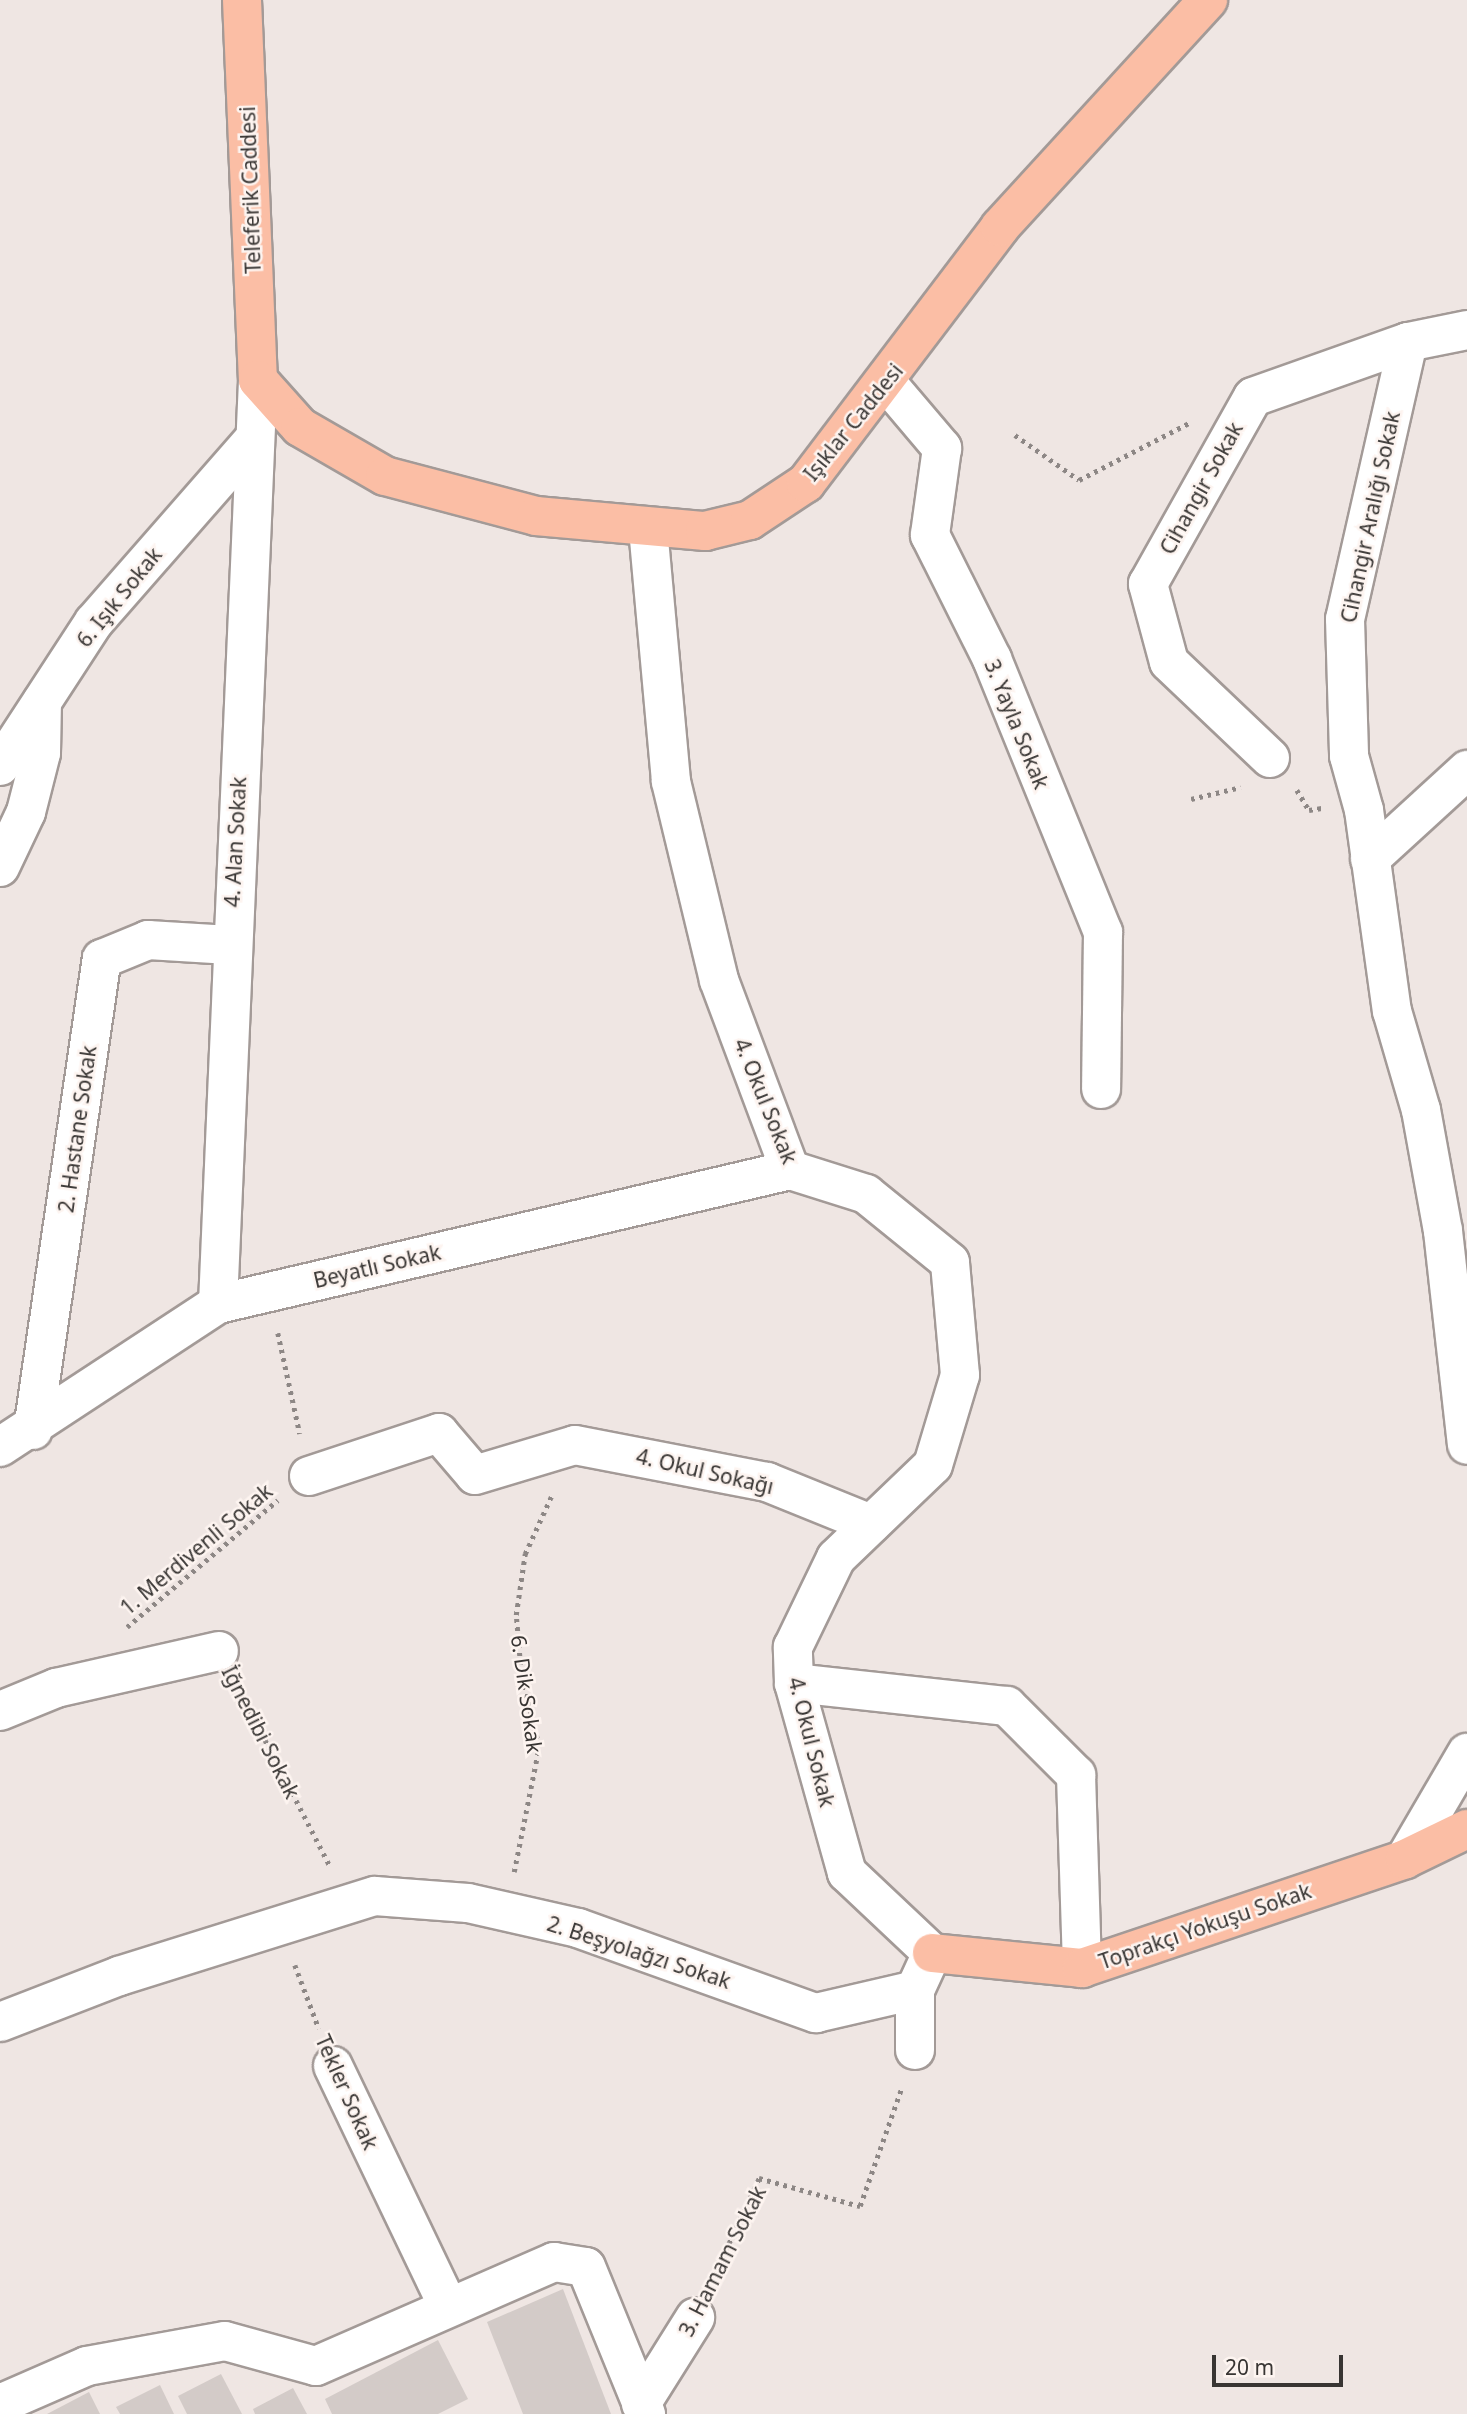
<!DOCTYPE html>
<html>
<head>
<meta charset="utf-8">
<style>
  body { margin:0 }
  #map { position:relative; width:1467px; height:2414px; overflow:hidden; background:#efe6e3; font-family:"Noto Sans",sans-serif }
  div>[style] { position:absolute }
  .building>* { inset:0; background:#d3cbc8 }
  .path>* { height:4.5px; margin-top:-2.25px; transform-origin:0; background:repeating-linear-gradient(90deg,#8d8785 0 3.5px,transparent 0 8.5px) }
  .roads { filter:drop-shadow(2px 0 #a39a97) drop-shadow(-2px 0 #a39a97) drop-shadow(0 2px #a39a97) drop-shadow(0 -2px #a39a97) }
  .minor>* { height:38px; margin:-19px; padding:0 19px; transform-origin:19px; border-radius:19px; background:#fff }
  .major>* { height:38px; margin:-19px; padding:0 19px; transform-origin:19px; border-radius:19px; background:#fbbea5 }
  span { translate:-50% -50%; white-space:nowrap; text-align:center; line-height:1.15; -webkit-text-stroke:5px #fdf4f0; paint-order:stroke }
  .street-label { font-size:21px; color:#383533 }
  .scale { position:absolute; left:1212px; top:2355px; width:131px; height:32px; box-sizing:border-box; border:4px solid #383533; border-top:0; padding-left:9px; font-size:21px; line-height:24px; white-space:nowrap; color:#383533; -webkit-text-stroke:5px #fdf4f0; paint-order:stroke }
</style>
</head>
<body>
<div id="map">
  <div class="building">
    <div style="clip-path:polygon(563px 2289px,611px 2414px,523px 2414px,487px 2322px)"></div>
    <div style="clip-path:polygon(438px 2340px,468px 2399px,438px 2414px,332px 2414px,325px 2399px)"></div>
    <div style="clip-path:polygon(221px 2374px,242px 2414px,187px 2414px,178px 2396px)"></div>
    <div style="clip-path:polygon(160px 2385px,174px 2414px,120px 2414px,116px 2407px)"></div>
    <div style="clip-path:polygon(293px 2388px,307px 2414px,255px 2414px,253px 2409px)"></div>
    <div style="clip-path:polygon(89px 2392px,100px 2414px,47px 2414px)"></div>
  </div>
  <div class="path">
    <div style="left:1015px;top:435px;width:78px;rotate:35.1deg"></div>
    <div style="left:1079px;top:480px;width:126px;rotate:-27.4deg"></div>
    <div style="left:1297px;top:790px;width:23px;rotate:59deg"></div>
    <div style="left:1309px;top:810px;width:13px;rotate:-9deg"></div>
    <div style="left:1191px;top:799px;width:51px;rotate:-13.5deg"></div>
    <div style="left:278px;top:1333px;width:103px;rotate:77.7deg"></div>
    <div style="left:127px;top:1627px;width:197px;rotate:-40.1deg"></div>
    <div style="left:238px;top:1687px;width:201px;rotate:62.8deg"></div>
    <div style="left:514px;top:1872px;width:127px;rotate:-78.7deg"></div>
    <div style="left:539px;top:1747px;width:76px;rotate:-103.7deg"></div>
    <div style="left:521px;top:1673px;width:58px;rotate:-94.9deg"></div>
    <div style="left:516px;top:1615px;width:62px;rotate:-81.6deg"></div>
    <div style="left:525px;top:1554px;width:63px;rotate:-65.5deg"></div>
    <div style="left:295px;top:1965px;width:68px;rotate:69.4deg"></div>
    <div style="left:711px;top:2282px;width:115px;rotate:-65.2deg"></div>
    <div style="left:759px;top:2178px;width:105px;rotate:15.5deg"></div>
    <div style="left:860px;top:2206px;width:126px;rotate:-70.6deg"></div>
  </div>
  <div class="roads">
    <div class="minor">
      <div style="left:1408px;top:342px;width:284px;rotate:102.8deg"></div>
      <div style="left:1345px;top:619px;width:137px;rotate:88.3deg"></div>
      <div style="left:1349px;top:756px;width:56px;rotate:74.5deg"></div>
      <div style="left:1364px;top:810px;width:203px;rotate:82.1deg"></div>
      <div style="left:1392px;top:1011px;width:103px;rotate:73.7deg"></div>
      <div style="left:1421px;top:1110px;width:123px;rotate:79.7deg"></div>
      <div style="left:1443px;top:1231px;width:215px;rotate:83.6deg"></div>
      <div style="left:886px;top:382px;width:87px;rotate:49.7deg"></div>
      <div style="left:942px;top:448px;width:88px;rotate:97.9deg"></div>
      <div style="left:930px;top:535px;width:139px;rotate:63.4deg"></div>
      <div style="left:992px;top:659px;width:295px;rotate:67.9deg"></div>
      <div style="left:1103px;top:932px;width:157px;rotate:90.7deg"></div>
      <div style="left:1270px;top:758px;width:139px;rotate:-136.5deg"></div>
      <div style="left:1169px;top:662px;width:81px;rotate:-105.1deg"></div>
      <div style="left:1148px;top:584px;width:214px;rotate:-60.7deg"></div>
      <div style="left:1253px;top:397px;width:164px;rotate:-19.5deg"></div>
      <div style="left:1408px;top:342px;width:60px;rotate:-11.5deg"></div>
      <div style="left:0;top:766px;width:172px;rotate:-56.9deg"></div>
      <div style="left:94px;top:622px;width:243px;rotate:-48.8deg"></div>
      <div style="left:1370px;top:859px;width:132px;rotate:-42.5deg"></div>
      <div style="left:0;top:867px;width:61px;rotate:-64.7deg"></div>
      <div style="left:26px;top:812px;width:61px;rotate:-75.7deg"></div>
      <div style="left:41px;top:753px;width:51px;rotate:-88.9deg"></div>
      <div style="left:218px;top:1304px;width:925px;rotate:-87.52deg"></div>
      <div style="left:33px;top:1430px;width:476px;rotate:-81.7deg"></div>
      <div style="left:102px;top:959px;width:50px;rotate:-22.4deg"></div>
      <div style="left:148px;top:940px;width:82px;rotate:3.5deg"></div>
      <div style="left:0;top:1447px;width:261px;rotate:-33.3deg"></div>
      <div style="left:218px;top:1304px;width:587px;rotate:-13.18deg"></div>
      <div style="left:309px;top:1476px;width:137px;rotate:-18.3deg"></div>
      <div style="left:439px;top:1433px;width:55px;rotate:49.4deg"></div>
      <div style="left:475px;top:1475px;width:104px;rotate:-16.7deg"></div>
      <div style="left:575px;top:1445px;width:196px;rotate:10.9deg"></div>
      <div style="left:767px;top:1482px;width:112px;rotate:22deg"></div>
      <div style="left:794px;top:1683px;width:214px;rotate:6.2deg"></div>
      <div style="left:1007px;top:1706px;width:98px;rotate:45deg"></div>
      <div style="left:1076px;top:1775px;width:193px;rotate:88.2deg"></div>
      <div style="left:0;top:1711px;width:61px;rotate:-22.3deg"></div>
      <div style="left:56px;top:1688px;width:167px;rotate:-12.8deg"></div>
      <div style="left:1405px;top:1859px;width:123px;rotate:-59.7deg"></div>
      <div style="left:0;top:2022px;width:128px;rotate:-21.1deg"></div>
      <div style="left:119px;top:1976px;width:268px;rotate:-17.4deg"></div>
      <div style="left:375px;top:1896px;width:93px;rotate:4.3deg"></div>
      <div style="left:468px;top:1903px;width:113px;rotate:12.8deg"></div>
      <div style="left:578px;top:1928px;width:253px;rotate:19.7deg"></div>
      <div style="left:816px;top:2013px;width:102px;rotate:-13.1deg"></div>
      <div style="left:915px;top:1990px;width:41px;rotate:-65.3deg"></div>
      <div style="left:932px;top:1953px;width:117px;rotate:-136.7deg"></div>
      <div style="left:847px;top:1873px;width:197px;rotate:-105.6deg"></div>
      <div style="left:794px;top:1683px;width:36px;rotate:-92deg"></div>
      <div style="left:793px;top:1647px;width:99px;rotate:-64.2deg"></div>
      <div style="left:836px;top:1558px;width:134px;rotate:-43.8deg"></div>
      <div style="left:933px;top:1465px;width:94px;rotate:-73.3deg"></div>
      <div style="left:960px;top:1375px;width:113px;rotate:-95.1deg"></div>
      <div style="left:950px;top:1262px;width:108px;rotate:-141deg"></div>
      <div style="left:866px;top:1194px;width:80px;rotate:-162.5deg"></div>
      <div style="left:790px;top:1170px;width:203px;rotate:-110.5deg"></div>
      <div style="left:719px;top:980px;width:205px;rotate:-103.6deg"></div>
      <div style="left:671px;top:781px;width:252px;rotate:-95.2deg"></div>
      <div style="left:915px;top:2050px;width:60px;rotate:-90deg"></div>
      <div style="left:333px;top:2066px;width:266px;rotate:64.4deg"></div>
      <div style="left:0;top:2404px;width:95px;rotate:-23.6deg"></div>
      <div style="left:87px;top:2366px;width:140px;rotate:-10.3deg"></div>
      <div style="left:225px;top:2341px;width:94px;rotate:15.4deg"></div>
      <div style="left:316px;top:2366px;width:260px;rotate:-23.6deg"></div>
      <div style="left:554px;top:2262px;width:32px;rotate:9deg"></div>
      <div style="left:586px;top:2267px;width:159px;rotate:67.8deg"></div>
      <div style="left:641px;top:2404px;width:102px;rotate:-57.9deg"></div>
    </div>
    <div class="major">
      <div style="left:242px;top:0;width:380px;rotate:87.6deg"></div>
      <div style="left:258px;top:380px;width:63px;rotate:48.2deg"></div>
      <div style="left:300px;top:427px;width:98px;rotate:30deg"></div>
      <div style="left:385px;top:476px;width:156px;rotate:14.8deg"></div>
      <div style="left:536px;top:516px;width:170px;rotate:5.1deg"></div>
      <div style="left:705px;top:531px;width:46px;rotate:-13.7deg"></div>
      <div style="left:750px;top:520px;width:67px;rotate:-33.5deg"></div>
      <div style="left:806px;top:483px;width:321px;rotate:-52.8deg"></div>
      <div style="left:1000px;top:227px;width:308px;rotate:-47.5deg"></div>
      <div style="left:932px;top:1953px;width:151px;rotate:5.7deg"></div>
      <div style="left:1082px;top:1968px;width:341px;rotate:-18.6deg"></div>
      <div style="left:1405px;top:1859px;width:69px;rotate:-25.8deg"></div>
    </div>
  </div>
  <div class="street-label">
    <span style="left:250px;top:190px;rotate:-92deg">Teleferik Caddesi</span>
    <span style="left:853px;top:422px;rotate:-51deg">Işıklar Caddesi</span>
    <span style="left:1201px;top:488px;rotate:-61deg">Cihangir Sokak</span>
    <span style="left:1370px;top:517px;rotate:-78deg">Cihangir Aralığı Sokak</span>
    <span style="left:119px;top:597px;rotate:-51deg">6. Işık Sokak</span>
    <span style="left:1017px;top:724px;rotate:68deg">3. Yayla Sokak</span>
    <span style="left:235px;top:842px;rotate:-87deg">4. Alan Sokak</span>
    <span style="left:766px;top:1101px;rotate:68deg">4. Okul Sokak</span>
    <span style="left:77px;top:1129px;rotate:-82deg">2. Hastane Sokak</span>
    <span style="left:377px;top:1266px;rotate:-13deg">Beyatlı Sokak</span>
    <span style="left:705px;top:1471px;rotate:13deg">4. Okul Sokağı</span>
    <span style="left:196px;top:1549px;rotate:-40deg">1. Merdivenli Sokak</span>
    <span style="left:527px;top:1694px;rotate:82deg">6. Dik Sokak</span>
    <span style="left:261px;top:1732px;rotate:63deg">İğnedibi Sokak</span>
    <span style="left:812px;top:1742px;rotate:76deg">4. Okul Sokak</span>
    <span style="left:1205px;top:1926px;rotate:-19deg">Toprakçı Yokuşu Sokak</span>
    <span style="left:639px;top:1952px;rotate:18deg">2. Beşyolağzı Sokak</span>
    <span style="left:347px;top:2092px;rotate:66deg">Tekler Sokak</span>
    <span style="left:722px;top:2261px;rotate:-63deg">3. Hamam Sokak</span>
  </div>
  <div class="scale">20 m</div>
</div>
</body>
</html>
